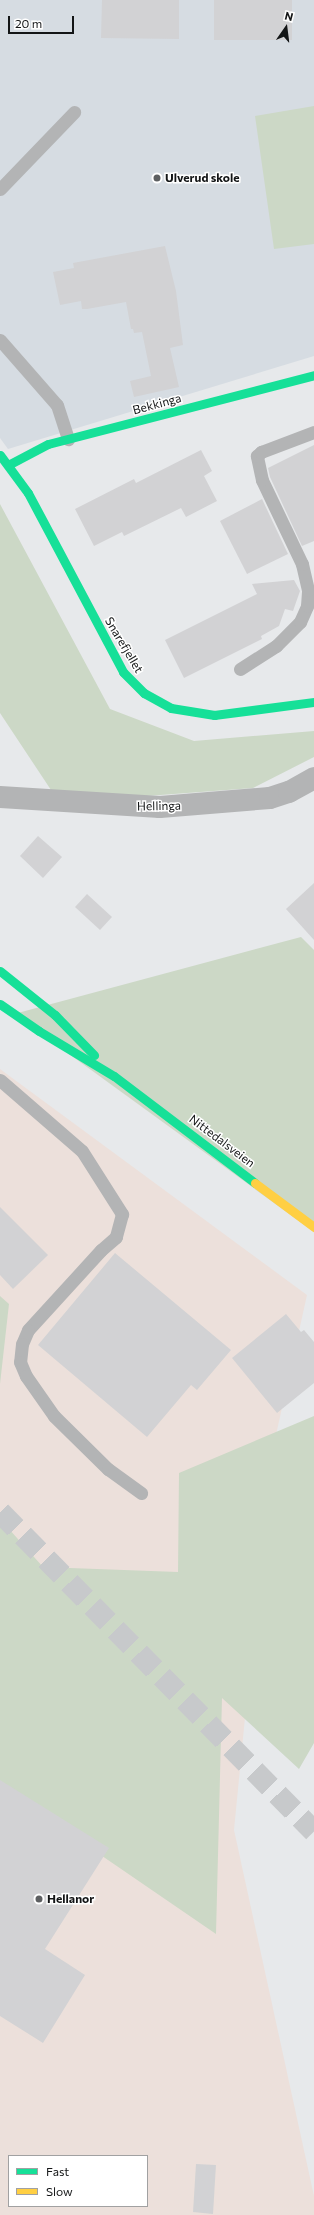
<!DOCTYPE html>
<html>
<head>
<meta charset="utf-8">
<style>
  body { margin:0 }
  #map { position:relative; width:314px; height:2215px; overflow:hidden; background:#e7e9eb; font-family:Commissioner,sans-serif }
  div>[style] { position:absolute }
  .industrial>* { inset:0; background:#ece0db }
  .built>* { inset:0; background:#d6dce2 }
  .green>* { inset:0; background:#ccd8c6 }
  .building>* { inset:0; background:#d2d2d4 }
  .highway-tunnel>* { height:22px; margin-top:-11px; transform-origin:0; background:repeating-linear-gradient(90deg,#c7c9cb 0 22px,transparent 0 33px) }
  .lane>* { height:13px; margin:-6.5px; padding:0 6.5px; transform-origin:6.5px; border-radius:6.5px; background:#b3b4b5 }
  .street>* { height:22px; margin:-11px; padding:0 11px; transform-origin:11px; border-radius:11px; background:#b3b4b5 }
  .fast>* { height:9px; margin:-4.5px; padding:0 4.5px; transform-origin:4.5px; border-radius:4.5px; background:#16e098 }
  .slow>* { height:9px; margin:-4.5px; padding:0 4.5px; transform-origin:4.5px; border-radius:4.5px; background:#ffcf43 }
  .dots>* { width:11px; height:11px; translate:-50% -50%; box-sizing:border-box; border:2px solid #fff; border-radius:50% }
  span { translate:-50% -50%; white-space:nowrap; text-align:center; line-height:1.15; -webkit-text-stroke:3px #fff; paint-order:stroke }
  .poi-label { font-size:12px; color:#131516; font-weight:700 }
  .left { translate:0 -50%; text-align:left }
  .street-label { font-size:12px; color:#131516 }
  .legend { position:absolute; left:8px; top:2155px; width:140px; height:52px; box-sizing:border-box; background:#fff; border:1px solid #a1a1a2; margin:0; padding:5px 7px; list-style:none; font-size:12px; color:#131516 }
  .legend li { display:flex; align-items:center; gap:8px; height:20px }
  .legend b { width:20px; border:1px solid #a1a1a2 }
  .north { position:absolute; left:266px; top:8px; width:40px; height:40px; -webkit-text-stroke:3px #fff; paint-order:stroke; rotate:14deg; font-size:11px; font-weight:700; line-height:16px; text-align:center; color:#131516 }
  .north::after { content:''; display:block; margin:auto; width:14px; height:18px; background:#131516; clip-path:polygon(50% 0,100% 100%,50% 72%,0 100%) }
  .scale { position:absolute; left:8px; top:16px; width:66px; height:18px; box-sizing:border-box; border:2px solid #131516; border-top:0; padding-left:5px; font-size:12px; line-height:14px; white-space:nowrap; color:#131516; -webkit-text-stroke:3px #fff; paint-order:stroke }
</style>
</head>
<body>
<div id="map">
  <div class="industrial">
    <div style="clip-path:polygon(evenodd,0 1069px,307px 1295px,270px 1462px,234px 1830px,314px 2196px,314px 2215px,0 2215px,0 1069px,9px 2156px,147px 2156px,147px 2206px,9px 2206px,9px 2156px)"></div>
  </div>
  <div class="built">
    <div style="clip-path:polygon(0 0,314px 0,314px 356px,8px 449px,0 438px)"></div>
  </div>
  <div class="green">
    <div style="clip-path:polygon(314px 106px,314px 244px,274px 249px,255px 116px)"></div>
    <div style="clip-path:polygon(0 504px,110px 709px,194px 741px,314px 731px,314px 757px,253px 788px,147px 796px,51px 790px,0 713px)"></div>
    <div style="clip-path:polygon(301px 937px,314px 950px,314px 1232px,14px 1014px)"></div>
    <div style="clip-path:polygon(0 1296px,9px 1304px,0 1384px)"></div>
    <div style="clip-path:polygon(314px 1416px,314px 1743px,299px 1769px,222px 1698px,216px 1934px,0 1786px,0 1519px,43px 1567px,178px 1572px,179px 1473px)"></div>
  </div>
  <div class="building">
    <div style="clip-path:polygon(102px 0,179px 0,179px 39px,101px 38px)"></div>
    <div style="clip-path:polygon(214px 0,292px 0,292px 40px,214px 40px)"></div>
    <div style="clip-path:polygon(165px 246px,176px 291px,183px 345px,170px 348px,179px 387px,134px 397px,130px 381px,151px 376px,142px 332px,134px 333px,133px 329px,131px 329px,126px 302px,87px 309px,82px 309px,81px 301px,60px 305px,53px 272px,74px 268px,73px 263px)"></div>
    <div style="clip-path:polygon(314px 445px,314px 541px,302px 546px,270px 477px,268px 468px)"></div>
    <div style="clip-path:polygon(201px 450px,212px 471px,204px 476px,217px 501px,186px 517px,181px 508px,124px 536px,122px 532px,94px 546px,75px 509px,134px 479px,136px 483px)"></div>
    <div style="clip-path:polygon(262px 499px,288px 554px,247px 574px,220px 521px)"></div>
    <div style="clip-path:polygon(294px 580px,300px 591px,293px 611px,285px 609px,279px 626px,261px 636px,262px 639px,184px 678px,165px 640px,257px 594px,252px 584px)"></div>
    <div style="clip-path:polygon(38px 836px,62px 857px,43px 878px,20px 856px)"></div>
    <div style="clip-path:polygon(314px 883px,314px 940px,286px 909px)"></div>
    <div style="clip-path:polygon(87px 894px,112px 917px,100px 930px,75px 907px)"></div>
    <div style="clip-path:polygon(0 1207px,48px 1255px,13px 1289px,0 1275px)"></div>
    <div style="clip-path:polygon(115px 1253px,231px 1350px,197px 1390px,191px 1385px,147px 1437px,38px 1345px)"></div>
    <div style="clip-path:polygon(286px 1314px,301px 1332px,304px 1330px,314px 1342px,314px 1383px,277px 1413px,232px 1358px)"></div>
    <div style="clip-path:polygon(0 1780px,109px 1848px,45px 1949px,85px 1975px,43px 2043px,0 2016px)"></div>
    <div style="clip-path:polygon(196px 2164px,216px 2165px,213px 2214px,193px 2212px)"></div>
  </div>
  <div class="highway-tunnel">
    <div style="left:0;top:1512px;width:448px;rotate:45.5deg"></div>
  </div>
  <div class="lane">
    <div style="left:0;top:189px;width:107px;rotate:-46.1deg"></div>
    <div style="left:0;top:340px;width:86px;rotate:48.8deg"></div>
    <div style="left:57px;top:405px;width:36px;rotate:72deg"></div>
    <div style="left:240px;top:669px;width:43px;rotate:-32.6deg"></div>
    <div style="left:276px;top:646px;width:34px;rotate:-45deg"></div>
    <div style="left:300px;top:622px;width:17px;rotate:-66deg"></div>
    <div style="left:307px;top:606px;width:16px;rotate:-86deg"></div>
    <div style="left:308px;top:590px;width:27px;rotate:-103deg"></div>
    <div style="left:302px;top:564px;width:93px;rotate:-115.5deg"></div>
    <div style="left:262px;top:480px;width:25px;rotate:-102deg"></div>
    <div style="left:257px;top:456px;width:6px;rotate:-45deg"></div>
    <div style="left:261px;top:452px;width:57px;rotate:-20.7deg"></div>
    <div style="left:0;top:1080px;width:108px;rotate:40.9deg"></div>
    <div style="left:82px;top:1151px;width:75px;rotate:57.6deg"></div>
    <div style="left:122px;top:1214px;width:24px;rotate:105deg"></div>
    <div style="left:116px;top:1237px;width:20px;rotate:139deg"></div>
    <div style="left:101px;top:1250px;width:108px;rotate:132.4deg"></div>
    <div style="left:28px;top:1330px;width:15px;rotate:113deg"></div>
    <div style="left:22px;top:1344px;width:18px;rotate:96deg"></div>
    <div style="left:20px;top:1362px;width:15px;rotate:67deg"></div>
    <div style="left:26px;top:1376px;width:49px;rotate:55deg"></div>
    <div style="left:54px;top:1416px;width:76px;rotate:44.5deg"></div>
    <div style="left:108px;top:1469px;width:41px;rotate:36deg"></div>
  </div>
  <div class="street">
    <div style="left:0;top:797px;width:160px;rotate:3.6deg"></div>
    <div style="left:160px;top:807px;width:110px;rotate:-4.7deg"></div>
    <div style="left:270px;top:798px;width:20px;rotate:-18deg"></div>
    <div style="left:289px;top:792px;width:29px;rotate:-29deg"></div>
  </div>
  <div class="fast">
    <div style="left:0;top:455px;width:47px;rotate:53.6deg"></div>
    <div style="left:28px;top:493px;width:203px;rotate:62deg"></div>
    <div style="left:123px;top:672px;width:30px;rotate:45deg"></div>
    <div style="left:144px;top:693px;width:31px;rotate:29deg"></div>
    <div style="left:171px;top:708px;width:44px;rotate:9.2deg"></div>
    <div style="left:214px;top:715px;width:101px;rotate:-7.4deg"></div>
    <div style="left:8px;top:465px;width:45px;rotate:-27.7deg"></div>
    <div style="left:48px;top:444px;width:275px;rotate:-14.5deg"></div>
    <div style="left:0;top:971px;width:70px;rotate:38.7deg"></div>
    <div style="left:55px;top:1015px;width:56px;rotate:45.7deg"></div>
    <div style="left:0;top:1004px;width:47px;rotate:34.7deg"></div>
    <div style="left:39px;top:1031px;width:87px;rotate:31deg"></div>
    <div style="left:114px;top:1076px;width:177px;rotate:37.2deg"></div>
  </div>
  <div class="slow">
    <div style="left:255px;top:1183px;width:74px;rotate:36.7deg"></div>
  </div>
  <div class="dots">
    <div style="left:157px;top:178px;background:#5d5f61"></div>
    <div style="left:39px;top:1899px;background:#5d5f61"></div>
  </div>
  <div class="poi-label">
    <span class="left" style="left:165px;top:178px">Ulverud skole</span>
    <span class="left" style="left:47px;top:1899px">Hellanor</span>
  </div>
  <div class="street-label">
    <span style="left:157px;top:404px;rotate:-15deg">Bekkinga</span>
    <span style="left:124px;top:645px;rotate:59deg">Snarefjellet</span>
    <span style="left:159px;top:806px;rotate:-1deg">Hellinga</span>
    <span style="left:222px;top:1141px;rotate:37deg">Nittedalsveien</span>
  </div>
  <ul class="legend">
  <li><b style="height:5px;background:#16e098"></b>Fast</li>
  <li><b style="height:5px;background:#ffcf43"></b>Slow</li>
  </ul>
  <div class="north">N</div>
  <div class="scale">20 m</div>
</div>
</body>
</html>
